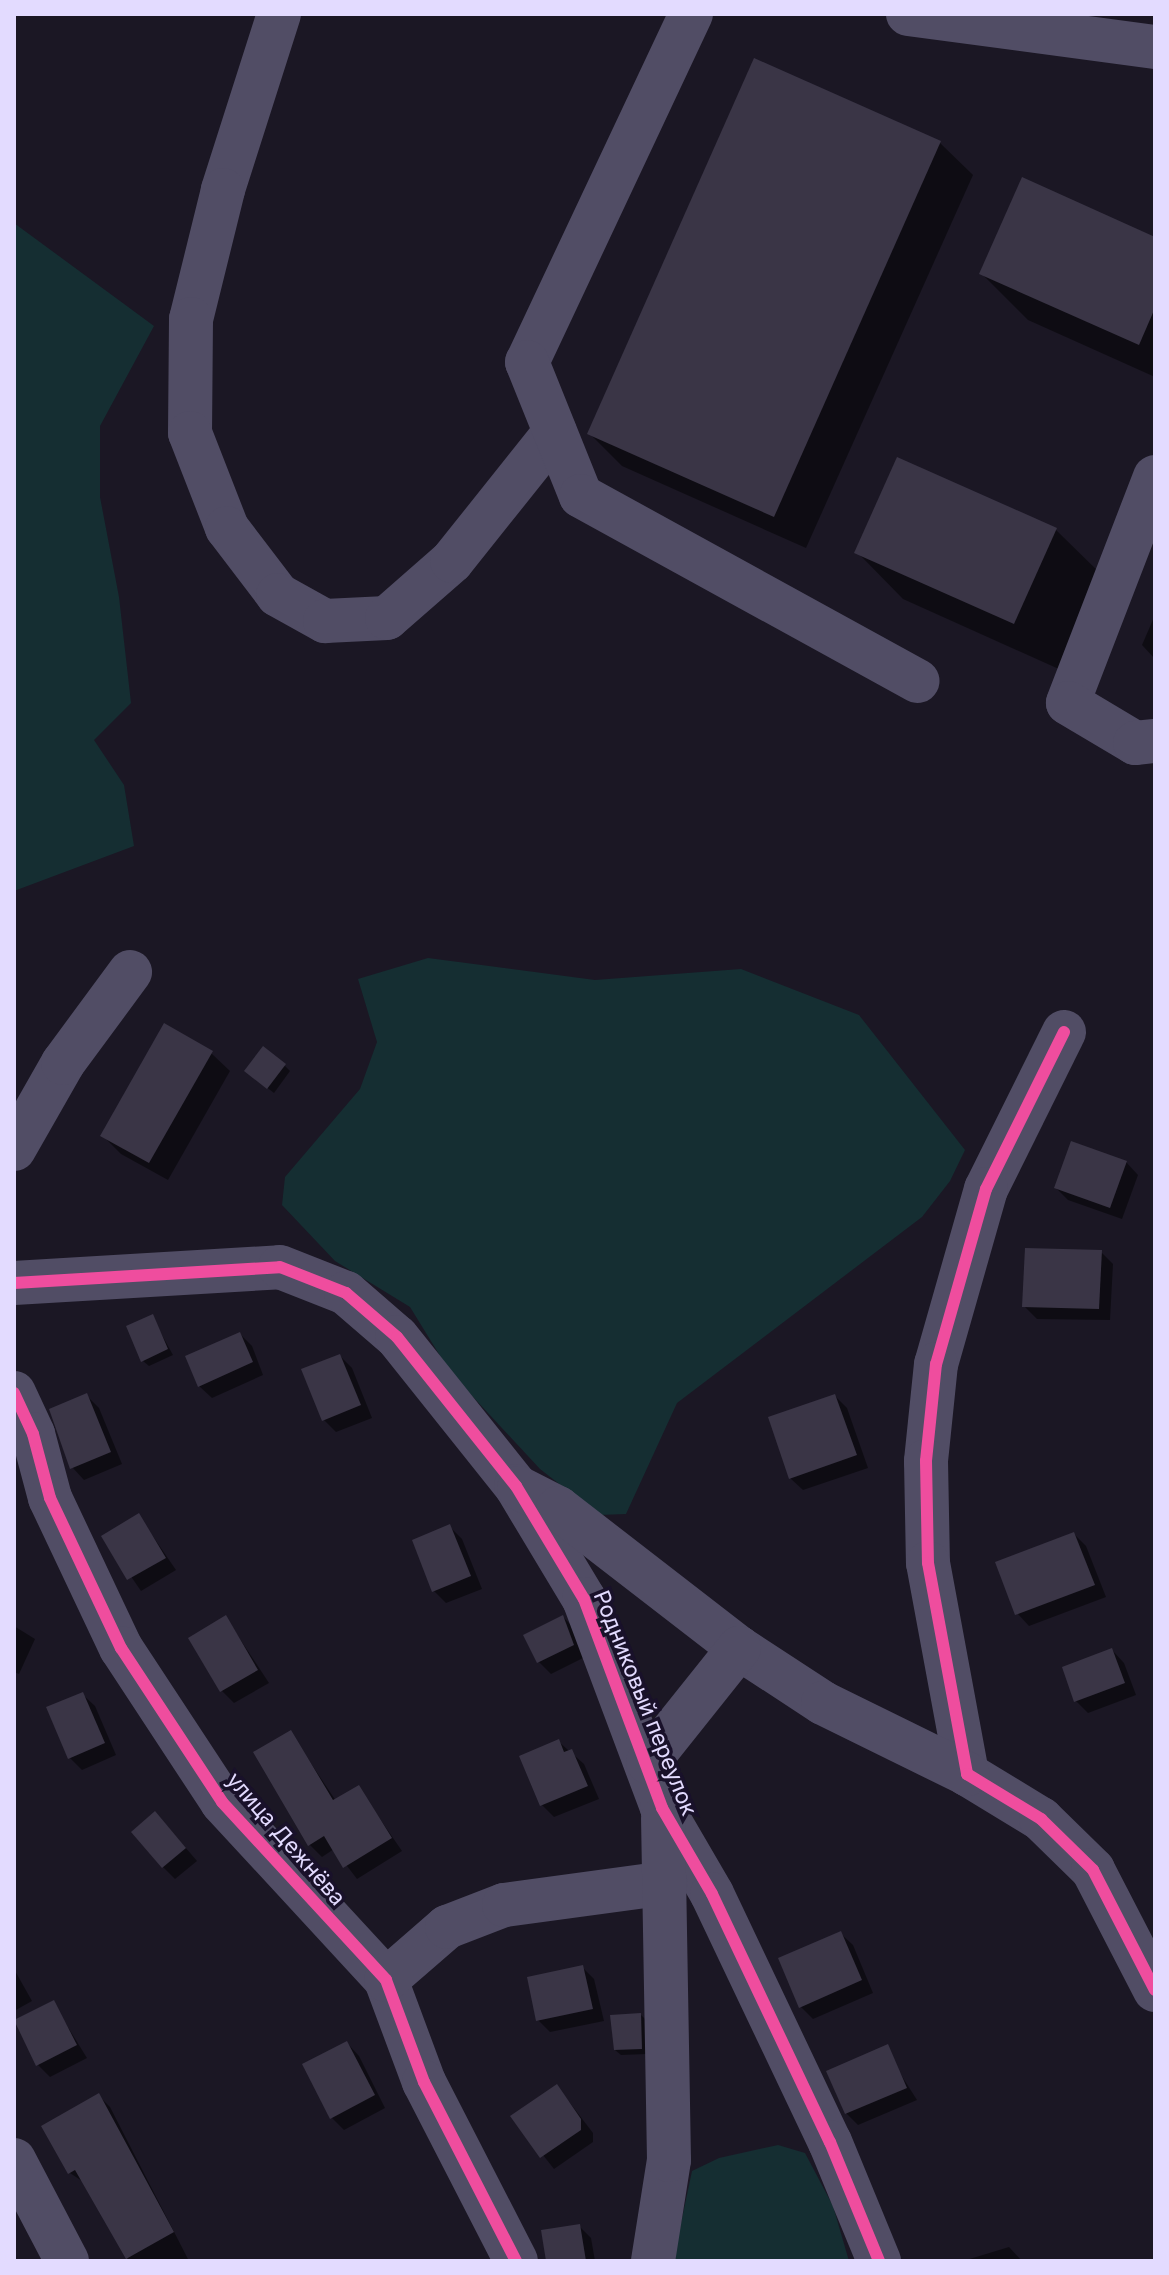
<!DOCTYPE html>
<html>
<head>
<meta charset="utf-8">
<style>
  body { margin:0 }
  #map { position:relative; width:1169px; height:2275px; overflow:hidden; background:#1b1724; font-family:Inter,sans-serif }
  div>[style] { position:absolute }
  .green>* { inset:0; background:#152e32 }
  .shadow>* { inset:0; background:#0007 }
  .building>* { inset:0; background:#3a3546 }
  .minor>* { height:44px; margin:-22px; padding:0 22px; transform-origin:22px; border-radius:22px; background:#514d65 }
  .cycleway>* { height:12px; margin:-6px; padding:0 6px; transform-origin:6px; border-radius:6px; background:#ef4d9e }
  span { translate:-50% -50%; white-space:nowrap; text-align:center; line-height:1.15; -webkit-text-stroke:7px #19112a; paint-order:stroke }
  .street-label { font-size:22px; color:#e3dbff }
  .frame { position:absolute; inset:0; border:16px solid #e3dbff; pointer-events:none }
</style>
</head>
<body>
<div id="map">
  <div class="green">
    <div style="clip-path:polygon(14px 223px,154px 326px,100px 426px,100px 497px,119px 597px,131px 703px,94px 740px,124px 785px,134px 846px,14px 891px)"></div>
    <div style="clip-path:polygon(428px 958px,595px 980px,741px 969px,859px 1015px,965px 1150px,950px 1181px,922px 1217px,677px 1403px,626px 1514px,599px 1515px,540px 1469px,450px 1372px,410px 1307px,335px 1261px,282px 1205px,285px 1177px,360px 1089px,377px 1042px,358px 979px)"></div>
    <div style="clip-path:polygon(778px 2145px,805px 2153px,833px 2206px,849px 2261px,673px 2261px,692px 2171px,719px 2158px)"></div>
  </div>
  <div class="shadow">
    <div style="clip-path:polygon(755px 60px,940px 143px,973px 175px,806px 548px,622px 466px,589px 433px)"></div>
    <div style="clip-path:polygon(1155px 239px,1155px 377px,1028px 320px,981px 273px)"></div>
    <div style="clip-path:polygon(1056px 530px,1103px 576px,1061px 670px,903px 599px,857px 552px)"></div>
    <div style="clip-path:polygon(1155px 615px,1155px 659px,1142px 645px)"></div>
    <div style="clip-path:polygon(211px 1053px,230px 1071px,168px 1180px,121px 1154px,102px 1135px)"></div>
    <div style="clip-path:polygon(285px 1066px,290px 1071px,274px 1093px,252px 1076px)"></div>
    <div style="clip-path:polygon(1126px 1162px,1138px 1175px,1122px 1219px,1068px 1200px,1056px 1188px)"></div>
    <div style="clip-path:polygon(1101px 1252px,1113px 1264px,1110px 1320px,1037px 1319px,1024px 1306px)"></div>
    <div style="clip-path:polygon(152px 1317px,173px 1355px,149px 1366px,143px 1361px)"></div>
    <div style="clip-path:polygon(240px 1334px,252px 1346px,263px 1375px,212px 1398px,199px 1386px)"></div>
    <div style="clip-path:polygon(340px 1356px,352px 1368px,372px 1418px,336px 1432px,324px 1420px)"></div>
    <div style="clip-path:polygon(87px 1396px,99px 1408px,122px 1464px,84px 1480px,72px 1467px)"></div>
    <div style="clip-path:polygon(835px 1396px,847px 1408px,868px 1468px,803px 1490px,790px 1478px)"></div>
    <div style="clip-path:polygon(139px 1516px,176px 1570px,141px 1591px,104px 1537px)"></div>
    <div style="clip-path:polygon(450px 1527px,462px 1539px,482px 1589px,446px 1603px,434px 1591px)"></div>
    <div style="clip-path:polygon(1074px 1534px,1086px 1546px,1106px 1597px,1029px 1626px,1017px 1613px)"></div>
    <div style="clip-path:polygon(563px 1617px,575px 1629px,585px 1657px,551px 1674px,539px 1662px)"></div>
    <div style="clip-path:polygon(226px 1618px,269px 1683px,234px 1703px,222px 1691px)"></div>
    <div style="clip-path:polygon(14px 1626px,35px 1639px,19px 1674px,14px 1672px)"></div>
    <div style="clip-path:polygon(1112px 1650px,1124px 1663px,1136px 1695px,1088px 1713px,1076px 1701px)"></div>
    <div style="clip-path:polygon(82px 1694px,95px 1706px,116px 1755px,82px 1770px,70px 1758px)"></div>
    <div style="clip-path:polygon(290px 1732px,336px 1801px,358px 1787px,402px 1851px,357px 1879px,334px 1849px,322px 1857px,310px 1845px,255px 1753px)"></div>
    <div style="clip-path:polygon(559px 1742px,584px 1764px,599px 1799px,554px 1817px,542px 1805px)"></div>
    <div style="clip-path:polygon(167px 1826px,197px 1861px,175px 1879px,163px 1867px)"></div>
    <div style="clip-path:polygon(840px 1933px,853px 1945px,873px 1993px,813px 2019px,801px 2007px)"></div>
    <div style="clip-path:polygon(582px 1967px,594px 1979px,604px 2021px,550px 2032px,538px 2020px)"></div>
    <div style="clip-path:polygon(14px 1969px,32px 2001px,14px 2011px)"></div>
    <div style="clip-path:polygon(53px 2003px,87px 2058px,50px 2077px,38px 2065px)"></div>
    <div style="clip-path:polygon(641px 2015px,646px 2020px,647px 2054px,621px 2055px,615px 2050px)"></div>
    <div style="clip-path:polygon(347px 2043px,359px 2056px,385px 2108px,344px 2130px,331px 2117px)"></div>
    <div style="clip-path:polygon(884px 2048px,917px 2100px,858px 2125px,846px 2113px)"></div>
    <div style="clip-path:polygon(557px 2086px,593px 2133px,593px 2142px,554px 2169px,513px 2117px)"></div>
    <div style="clip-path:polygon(98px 2095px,110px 2107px,189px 2261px,129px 2261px,85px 2183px,70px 2173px)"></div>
    <div style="clip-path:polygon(579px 2226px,591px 2238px,595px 2261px,549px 2261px)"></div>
    <div style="clip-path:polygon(1009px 2247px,1022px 2261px,963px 2261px)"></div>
  </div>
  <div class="building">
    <div style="clip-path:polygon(754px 58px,941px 141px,774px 517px,587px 434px)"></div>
    <div style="clip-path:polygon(1022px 177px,1155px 237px,1155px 308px,1139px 345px,979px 274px)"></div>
    <div style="clip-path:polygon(897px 457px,1057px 528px,1014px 624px,854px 553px)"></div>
    <div style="clip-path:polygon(164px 1023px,213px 1051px,149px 1163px,100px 1136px)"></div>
    <div style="clip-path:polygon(263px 1046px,286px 1064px,267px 1089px,244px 1071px)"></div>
    <div style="clip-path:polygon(1071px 1141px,1127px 1161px,1110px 1208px,1054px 1188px)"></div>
    <div style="clip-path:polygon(1025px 1248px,1102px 1250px,1099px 1309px,1022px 1307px)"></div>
    <div style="clip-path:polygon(153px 1314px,168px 1349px,141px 1362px,126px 1326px)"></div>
    <div style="clip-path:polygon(240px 1332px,253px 1362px,198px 1387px,185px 1356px)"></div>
    <div style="clip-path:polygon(340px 1354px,361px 1405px,322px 1421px,301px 1369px)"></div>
    <div style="clip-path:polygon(87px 1393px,111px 1452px,70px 1469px,49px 1409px)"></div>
    <div style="clip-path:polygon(835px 1394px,857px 1455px,789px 1479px,768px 1417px)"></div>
    <div style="clip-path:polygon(139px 1513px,166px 1558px,127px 1580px,101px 1536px)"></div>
    <div style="clip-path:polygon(450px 1524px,471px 1576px,432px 1592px,412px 1540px)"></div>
    <div style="clip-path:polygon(1074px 1532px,1095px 1585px,1015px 1615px,995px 1562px)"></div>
    <div style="clip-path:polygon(226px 1615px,258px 1670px,220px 1692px,188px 1638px)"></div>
    <div style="clip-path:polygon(563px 1615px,574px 1645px,537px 1663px,523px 1635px)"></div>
    <div style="clip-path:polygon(1112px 1648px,1125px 1683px,1074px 1702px,1062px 1667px)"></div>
    <div style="clip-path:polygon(83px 1692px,105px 1743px,68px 1759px,46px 1707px)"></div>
    <div style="clip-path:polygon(291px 1730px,333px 1800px,359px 1785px,392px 1838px,343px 1868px,324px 1836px,308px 1846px,253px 1752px)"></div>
    <div style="clip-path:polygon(559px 1739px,564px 1752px,572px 1749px,588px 1786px,540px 1806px,519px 1756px)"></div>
    <div style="clip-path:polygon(155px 1811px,186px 1848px,162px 1868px,131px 1832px)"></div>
    <div style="clip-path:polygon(841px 1931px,862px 1980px,799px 2008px,778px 1958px)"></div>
    <div style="clip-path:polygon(583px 1965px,593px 2009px,536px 2021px,527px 1977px)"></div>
    <div style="clip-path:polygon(54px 2000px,77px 2045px,36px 2066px,14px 2020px)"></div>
    <div style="clip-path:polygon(641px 2013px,642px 2049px,614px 2050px,610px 2015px)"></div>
    <div style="clip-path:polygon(347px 2041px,375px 2095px,330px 2119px,302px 2064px)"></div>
    <div style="clip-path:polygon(888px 2044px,907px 2088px,845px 2114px,826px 2071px)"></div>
    <div style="clip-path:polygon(557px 2084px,581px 2119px,581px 2130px,540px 2158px,510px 2116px)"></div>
    <div style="clip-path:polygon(99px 2093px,174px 2232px,126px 2259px,75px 2170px,68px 2174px,41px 2126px)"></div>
    <div style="clip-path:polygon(580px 2224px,586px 2261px,546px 2261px,541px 2230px)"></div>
  </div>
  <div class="minor">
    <div style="left:279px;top:14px;width:185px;rotate:107.7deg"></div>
    <div style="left:223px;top:190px;width:133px;rotate:103.9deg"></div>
    <div style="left:191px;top:319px;width:114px;rotate:90.5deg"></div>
    <div style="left:190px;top:433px;width:102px;rotate:68.7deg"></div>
    <div style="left:227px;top:528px;width:84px;rotate:52.7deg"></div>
    <div style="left:278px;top:595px;width:54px;rotate:29deg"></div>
    <div style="left:325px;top:621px;width:62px;rotate:-2.8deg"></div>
    <div style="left:387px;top:618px;width:86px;rotate:-41.2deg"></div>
    <div style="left:452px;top:561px;width:165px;rotate:-51.4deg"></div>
    <div style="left:691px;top:14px;width:385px;rotate:115.2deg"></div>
    <div style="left:527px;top:362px;width:144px;rotate:68.1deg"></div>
    <div style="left:581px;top:496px;width:384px;rotate:28.8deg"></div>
    <div style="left:908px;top:14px;width:249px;rotate:7.6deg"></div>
    <div style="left:1155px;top:477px;width:242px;rotate:111.1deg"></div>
    <div style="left:1068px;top:703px;width:78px;rotate:30.8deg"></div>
    <div style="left:1135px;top:743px;width:20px;rotate:-6deg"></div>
    <div style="left:1064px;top:1032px;width:175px;rotate:116.4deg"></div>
    <div style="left:986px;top:1189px;width:182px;rotate:105.9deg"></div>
    <div style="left:936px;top:1364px;width:98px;rotate:95.9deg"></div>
    <div style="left:926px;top:1461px;width:102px;rotate:88.9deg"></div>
    <div style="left:928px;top:1563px;width:215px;rotate:79.5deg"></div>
    <div style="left:967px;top:1774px;width:87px;rotate:31.3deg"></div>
    <div style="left:1041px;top:1819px;width:73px;rotate:44.4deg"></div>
    <div style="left:1093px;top:1870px;width:135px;rotate:62.7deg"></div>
    <div style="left:14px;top:1149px;width:99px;rotate:-60.3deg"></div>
    <div style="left:63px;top:1063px;width:113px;rotate:-53.6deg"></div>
    <div style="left:14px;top:1283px;width:266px;rotate:-3.4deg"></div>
    <div style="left:280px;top:1267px;width:71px;rotate:21.5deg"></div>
    <div style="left:346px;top:1293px;width:67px;rotate:40.8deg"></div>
    <div style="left:397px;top:1337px;width:191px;rotate:51.4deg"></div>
    <div style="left:516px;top:1486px;width:132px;rotate:59deg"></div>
    <div style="left:584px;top:1599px;width:223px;rotate:69.5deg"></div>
    <div style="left:662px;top:1808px;width:99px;rotate:59.8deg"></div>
    <div style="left:712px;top:1894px;width:275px;rotate:64.6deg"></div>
    <div style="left:830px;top:2142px;width:129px;rotate:67.6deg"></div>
    <div style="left:14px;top:1393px;width:45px;rotate:65.1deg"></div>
    <div style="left:33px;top:1434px;width:66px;rotate:75.1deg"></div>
    <div style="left:50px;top:1498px;width:166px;rotate:64.7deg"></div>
    <div style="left:121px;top:1648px;width:184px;rotate:56.7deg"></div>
    <div style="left:222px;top:1802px;width:242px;rotate:47.3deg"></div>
    <div style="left:386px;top:1980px;width:109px;rotate:69.6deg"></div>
    <div style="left:424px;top:2082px;width:201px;rotate:62.8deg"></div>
    <div style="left:519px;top:1488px;width:44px;rotate:27.1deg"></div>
    <div style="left:558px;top:1508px;width:229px;rotate:37.7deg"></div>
    <div style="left:739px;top:1648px;width:100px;rotate:33.2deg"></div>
    <div style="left:823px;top:1703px;width:161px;rotate:26.2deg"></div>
    <div style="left:648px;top:1762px;width:146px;rotate:-51.4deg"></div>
    <div style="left:386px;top:1980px;width:81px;rotate:-41deg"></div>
    <div style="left:447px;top:1927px;width:61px;rotate:-21.1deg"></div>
    <div style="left:504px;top:1905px;width:163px;rotate:-7.7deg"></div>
    <div style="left:14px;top:2160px;width:114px;rotate:62.3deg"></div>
    <div style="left:653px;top:2261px;width:102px;rotate:-81deg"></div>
    <div style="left:669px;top:2160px;width:342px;rotate:-91deg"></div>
  </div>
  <div class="cycleway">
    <div style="left:1064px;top:1032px;width:175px;rotate:116.4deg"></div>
    <div style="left:986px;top:1189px;width:182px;rotate:105.9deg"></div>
    <div style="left:936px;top:1364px;width:98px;rotate:95.9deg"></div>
    <div style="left:926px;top:1461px;width:102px;rotate:88.9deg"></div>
    <div style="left:928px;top:1563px;width:215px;rotate:79.5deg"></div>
    <div style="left:967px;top:1774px;width:87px;rotate:31.3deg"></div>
    <div style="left:1041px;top:1819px;width:73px;rotate:44.4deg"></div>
    <div style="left:1093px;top:1870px;width:135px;rotate:62.7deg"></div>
    <div style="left:14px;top:1283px;width:266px;rotate:-3.4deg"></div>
    <div style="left:280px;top:1267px;width:71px;rotate:21.5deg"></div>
    <div style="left:346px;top:1293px;width:67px;rotate:40.8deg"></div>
    <div style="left:397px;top:1337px;width:191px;rotate:51.4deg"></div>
    <div style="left:516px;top:1486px;width:132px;rotate:59deg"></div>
    <div style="left:584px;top:1599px;width:223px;rotate:69.5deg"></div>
    <div style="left:662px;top:1808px;width:99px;rotate:59.8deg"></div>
    <div style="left:712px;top:1894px;width:275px;rotate:64.6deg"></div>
    <div style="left:830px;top:2142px;width:129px;rotate:67.6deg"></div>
    <div style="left:14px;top:1393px;width:45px;rotate:65.1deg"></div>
    <div style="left:33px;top:1434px;width:66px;rotate:75.1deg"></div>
    <div style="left:50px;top:1498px;width:166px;rotate:64.7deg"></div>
    <div style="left:121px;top:1648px;width:184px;rotate:56.7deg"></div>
    <div style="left:222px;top:1802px;width:242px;rotate:47.3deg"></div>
    <div style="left:386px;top:1980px;width:109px;rotate:69.6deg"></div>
    <div style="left:424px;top:2082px;width:201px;rotate:62.8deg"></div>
  </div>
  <div class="street-label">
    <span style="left:645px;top:1703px;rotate:68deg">Родниковый переулок</span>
    <span style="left:286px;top:1839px;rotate:49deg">улица Дежнёва</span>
  </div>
  <div class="frame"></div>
</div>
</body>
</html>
